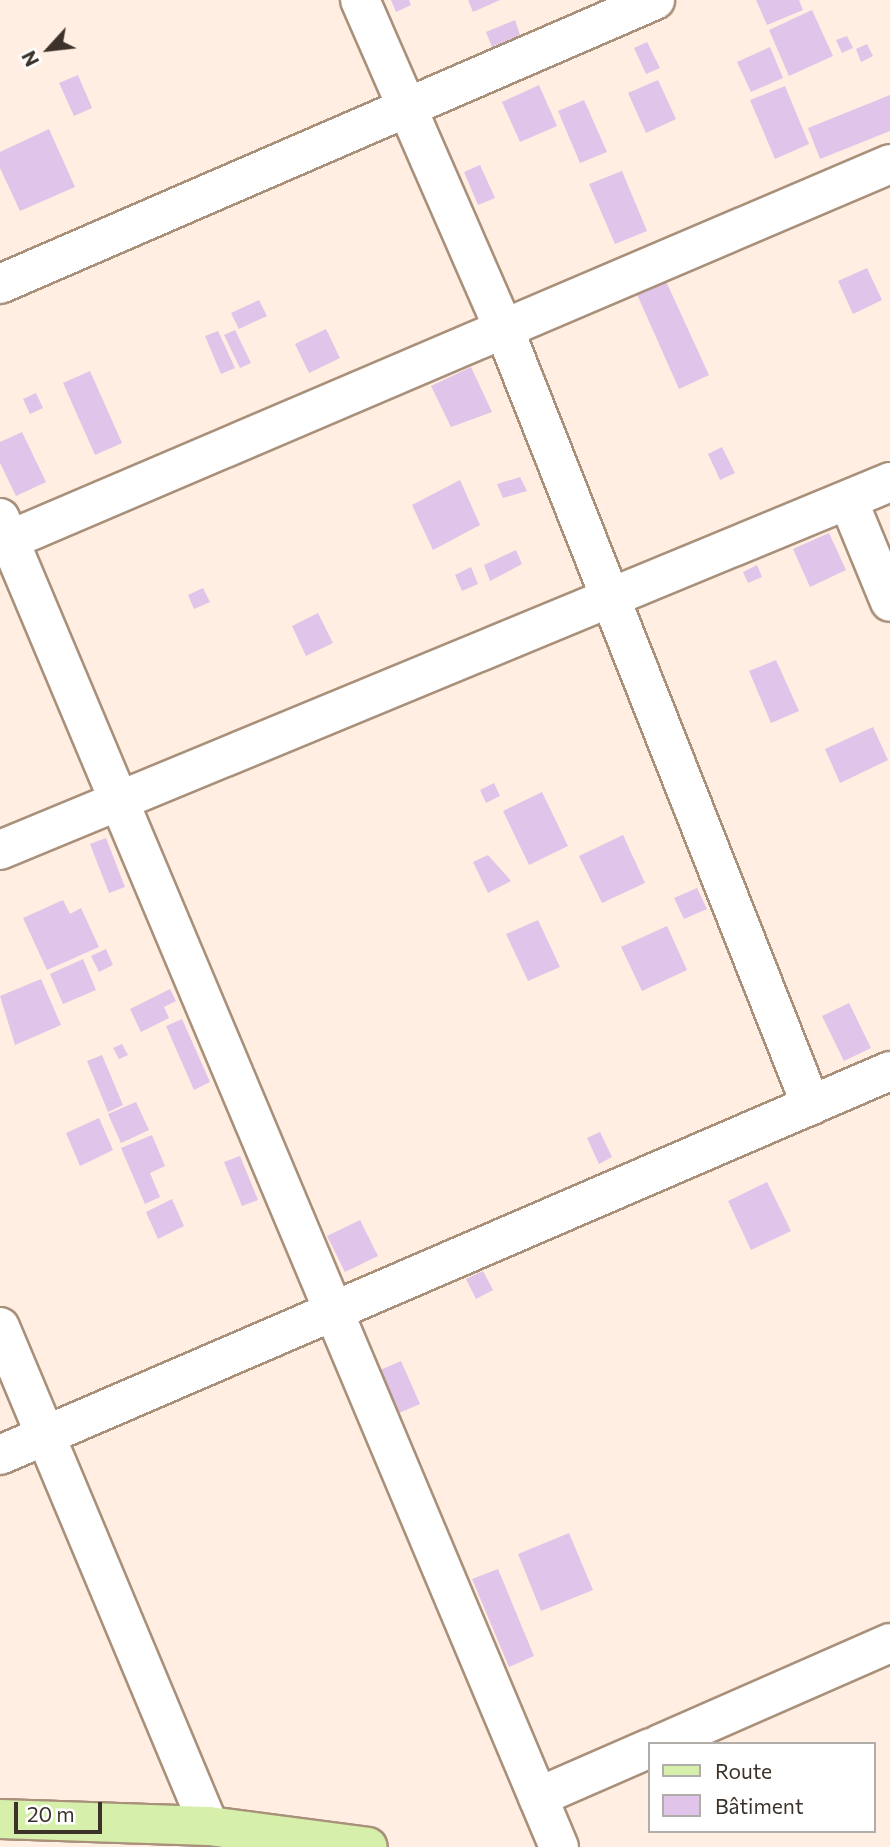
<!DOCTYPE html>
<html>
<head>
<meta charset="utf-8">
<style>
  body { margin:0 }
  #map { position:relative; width:890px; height:1847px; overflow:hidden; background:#ffeee1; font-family:Commissioner,sans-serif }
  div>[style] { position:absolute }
  .building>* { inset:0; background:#e1c4e9 }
  .roads { filter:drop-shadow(2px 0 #a9907b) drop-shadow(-2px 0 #a9907b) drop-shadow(0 2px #a9907b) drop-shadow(0 -2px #a9907b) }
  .minor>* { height:38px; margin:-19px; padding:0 19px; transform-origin:19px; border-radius:19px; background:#fff }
  .major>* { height:38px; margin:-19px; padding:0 19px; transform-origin:19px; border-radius:19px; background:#d6f0ac }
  span { translate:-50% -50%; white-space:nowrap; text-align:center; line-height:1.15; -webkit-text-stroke:5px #fff; paint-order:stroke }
  .legend { position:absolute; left:648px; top:1742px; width:228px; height:91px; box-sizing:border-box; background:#fff; border:2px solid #b1ada9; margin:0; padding:9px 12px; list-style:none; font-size:21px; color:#3c3229 }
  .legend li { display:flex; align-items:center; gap:14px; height:35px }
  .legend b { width:35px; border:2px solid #b1ada9 }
  .north { position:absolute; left:14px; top:14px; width:70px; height:70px; -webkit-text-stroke:5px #fff; paint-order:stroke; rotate:243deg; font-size:19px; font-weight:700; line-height:28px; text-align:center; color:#3c3229 }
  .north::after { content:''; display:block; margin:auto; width:24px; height:32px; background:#3c3229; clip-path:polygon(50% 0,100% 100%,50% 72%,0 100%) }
  .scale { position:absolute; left:14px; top:1802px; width:88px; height:32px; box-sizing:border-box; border:4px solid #3c3229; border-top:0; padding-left:9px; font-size:21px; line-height:24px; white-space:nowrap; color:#3c3229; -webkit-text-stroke:5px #fff; paint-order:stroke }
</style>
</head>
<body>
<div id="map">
  <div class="building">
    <div style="clip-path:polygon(391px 0,409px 0,411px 5px,396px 12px)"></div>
    <div style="clip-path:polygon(468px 0,500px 0,473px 12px)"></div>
    <div style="clip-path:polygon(756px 0,799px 0,803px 10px,767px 25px)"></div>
    <div style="clip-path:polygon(812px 10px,833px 56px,789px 76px,769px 30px)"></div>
    <div style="clip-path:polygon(515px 20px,520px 35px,492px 47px,486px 32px)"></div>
    <div style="clip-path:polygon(847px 36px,853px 48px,842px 53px,836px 40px)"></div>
    <div style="clip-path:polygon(647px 42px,660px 68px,646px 74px,634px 48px)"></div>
    <div style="clip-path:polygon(867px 44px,873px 56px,861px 62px,856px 49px)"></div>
    <div style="clip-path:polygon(770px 47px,783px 78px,751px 92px,737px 62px)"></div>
    <div style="clip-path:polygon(78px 75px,92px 108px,74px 116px,59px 83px)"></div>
    <div style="clip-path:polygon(658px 80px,676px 119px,646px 133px,628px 93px)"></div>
    <div style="clip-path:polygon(539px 85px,557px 126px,520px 142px,502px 102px)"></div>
    <div style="clip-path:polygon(785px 86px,809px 144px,775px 159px,750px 100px)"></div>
    <div style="clip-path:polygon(890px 95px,890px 131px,820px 159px,808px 128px)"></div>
    <div style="clip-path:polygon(584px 100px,607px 152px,580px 163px,558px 111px)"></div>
    <div style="clip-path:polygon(49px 129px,75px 187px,20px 211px,0 168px,0 152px)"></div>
    <div style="clip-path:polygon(480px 165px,495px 198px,478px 205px,464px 172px)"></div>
    <div style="clip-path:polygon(622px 171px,647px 231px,615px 244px,589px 184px)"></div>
    <div style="clip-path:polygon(867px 268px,882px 300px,853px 314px,838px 281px)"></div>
    <div style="clip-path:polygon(664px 277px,709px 375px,679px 389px,635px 290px)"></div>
    <div style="clip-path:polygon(259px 300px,267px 316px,239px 329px,231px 313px)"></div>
    <div style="clip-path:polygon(326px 329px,340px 358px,309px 373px,295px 344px)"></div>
    <div style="clip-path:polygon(235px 330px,251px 363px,240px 368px,224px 335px)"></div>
    <div style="clip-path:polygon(218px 331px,235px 368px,221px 374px,205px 336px)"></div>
    <div style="clip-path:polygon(471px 367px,492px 412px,451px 427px,431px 386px)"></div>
    <div style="clip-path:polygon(90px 371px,122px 443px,95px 455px,63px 383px)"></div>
    <div style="clip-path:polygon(36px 393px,43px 408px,30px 414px,23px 399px)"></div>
    <div style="clip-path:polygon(22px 432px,46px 482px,16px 496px,0 463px,0 442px)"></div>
    <div style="clip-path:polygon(722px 447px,735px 473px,720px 480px,708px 454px)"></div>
    <div style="clip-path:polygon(520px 477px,527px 491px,503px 498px,497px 484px)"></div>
    <div style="clip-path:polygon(460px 480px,480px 525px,433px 550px,412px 505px)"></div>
    <div style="clip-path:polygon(829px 533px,846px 570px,810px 587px,793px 549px)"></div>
    <div style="clip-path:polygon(516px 550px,522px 564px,490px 581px,484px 565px)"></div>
    <div style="clip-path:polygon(757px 565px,762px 577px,748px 583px,743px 572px)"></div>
    <div style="clip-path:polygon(471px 567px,478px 584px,462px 591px,455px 575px)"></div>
    <div style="clip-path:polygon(203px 588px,210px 602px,194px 609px,188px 595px)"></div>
    <div style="clip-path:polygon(318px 613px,333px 643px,306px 656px,292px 626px)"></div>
    <div style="clip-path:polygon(776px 660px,799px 711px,771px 723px,749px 671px)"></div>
    <div style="clip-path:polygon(873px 727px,888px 760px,840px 783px,825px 749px)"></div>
    <div style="clip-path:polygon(494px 783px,500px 796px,486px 803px,480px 790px)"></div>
    <div style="clip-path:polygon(542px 792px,568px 846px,529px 865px,503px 811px)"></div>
    <div style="clip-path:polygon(623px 835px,645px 883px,602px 903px,579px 856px)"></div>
    <div style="clip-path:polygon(106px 838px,125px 887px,109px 893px,90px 844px)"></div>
    <div style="clip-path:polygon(488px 855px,511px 881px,488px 893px,473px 862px)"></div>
    <div style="clip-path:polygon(697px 888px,707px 909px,684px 919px,674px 898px)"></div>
    <div style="clip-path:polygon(63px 900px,70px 914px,81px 908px,99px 947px,47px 970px,23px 918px)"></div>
    <div style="clip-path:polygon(538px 920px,560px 967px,528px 981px,506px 934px)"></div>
    <div style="clip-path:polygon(667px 926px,687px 970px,642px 991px,621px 947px)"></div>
    <div style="clip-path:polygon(106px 949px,113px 965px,99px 972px,91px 956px)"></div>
    <div style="clip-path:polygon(83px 959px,96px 990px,63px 1004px,50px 974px)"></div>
    <div style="clip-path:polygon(41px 979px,61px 1025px,15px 1045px,0 996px)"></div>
    <div style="clip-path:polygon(170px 989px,176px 1001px,164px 1007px,169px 1018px,141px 1032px,130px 1009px)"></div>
    <div style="clip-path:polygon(849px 1003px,871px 1048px,844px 1061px,822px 1016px)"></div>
    <div style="clip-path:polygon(182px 1019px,210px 1082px,194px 1090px,166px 1026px)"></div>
    <div style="clip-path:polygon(122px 1044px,128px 1055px,119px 1059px,113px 1048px)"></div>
    <div style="clip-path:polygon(102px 1055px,123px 1105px,108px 1112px,87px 1061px)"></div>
    <div style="clip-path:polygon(136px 1102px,149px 1130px,121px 1143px,108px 1114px)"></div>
    <div style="clip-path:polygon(99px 1118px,113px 1150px,80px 1166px,66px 1133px)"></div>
    <div style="clip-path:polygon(600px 1132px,612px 1157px,599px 1164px,587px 1138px)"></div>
    <div style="clip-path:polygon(152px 1135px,165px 1166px,150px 1173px,160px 1197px,145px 1204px,121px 1148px)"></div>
    <div style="clip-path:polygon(240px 1156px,258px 1200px,242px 1206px,224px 1162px)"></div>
    <div style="clip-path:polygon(767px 1182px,791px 1231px,751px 1250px,728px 1201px)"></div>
    <div style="clip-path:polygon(172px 1199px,184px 1226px,158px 1239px,146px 1212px)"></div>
    <div style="clip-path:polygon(360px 1220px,378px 1256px,345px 1272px,327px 1236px)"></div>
    <div style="clip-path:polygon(483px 1271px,493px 1290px,476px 1299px,466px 1279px)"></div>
    <div style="clip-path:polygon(401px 1361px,420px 1404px,399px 1413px,380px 1370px)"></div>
    <div style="clip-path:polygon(569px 1533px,593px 1590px,541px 1611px,518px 1554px)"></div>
    <div style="clip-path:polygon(498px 1569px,534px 1656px,509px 1667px,472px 1579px)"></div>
  </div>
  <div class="roads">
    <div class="minor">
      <div style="left:360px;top:0;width:359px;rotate:66.4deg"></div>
      <div style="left:504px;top:329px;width:835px;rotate:68.42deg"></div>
      <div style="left:0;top:284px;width:714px;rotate:-23.44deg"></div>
      <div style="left:848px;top:500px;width:110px;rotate:67.6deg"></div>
      <div style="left:0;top:518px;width:1442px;rotate:67.19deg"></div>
      <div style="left:0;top:544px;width:968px;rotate:-23.12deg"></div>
      <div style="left:0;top:850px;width:963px;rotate:-22.46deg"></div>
      <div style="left:0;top:1327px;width:541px;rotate:67.27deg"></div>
      <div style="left:0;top:1455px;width:969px;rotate:-23.34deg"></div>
      <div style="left:660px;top:1744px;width:251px;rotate:-23.7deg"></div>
      <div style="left:538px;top:1797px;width:122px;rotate:-23.6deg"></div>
    </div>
    <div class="major">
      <div style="left:0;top:1819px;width:209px;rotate:1.9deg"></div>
      <div style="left:209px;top:1826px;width:160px;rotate:7.5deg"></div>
    </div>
  </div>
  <ul class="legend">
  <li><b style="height:9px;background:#d6f0ac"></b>Route</li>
  <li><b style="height:19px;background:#e1c4e9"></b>Bâtiment</li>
  </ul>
  <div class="north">N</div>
  <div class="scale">20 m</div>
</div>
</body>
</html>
